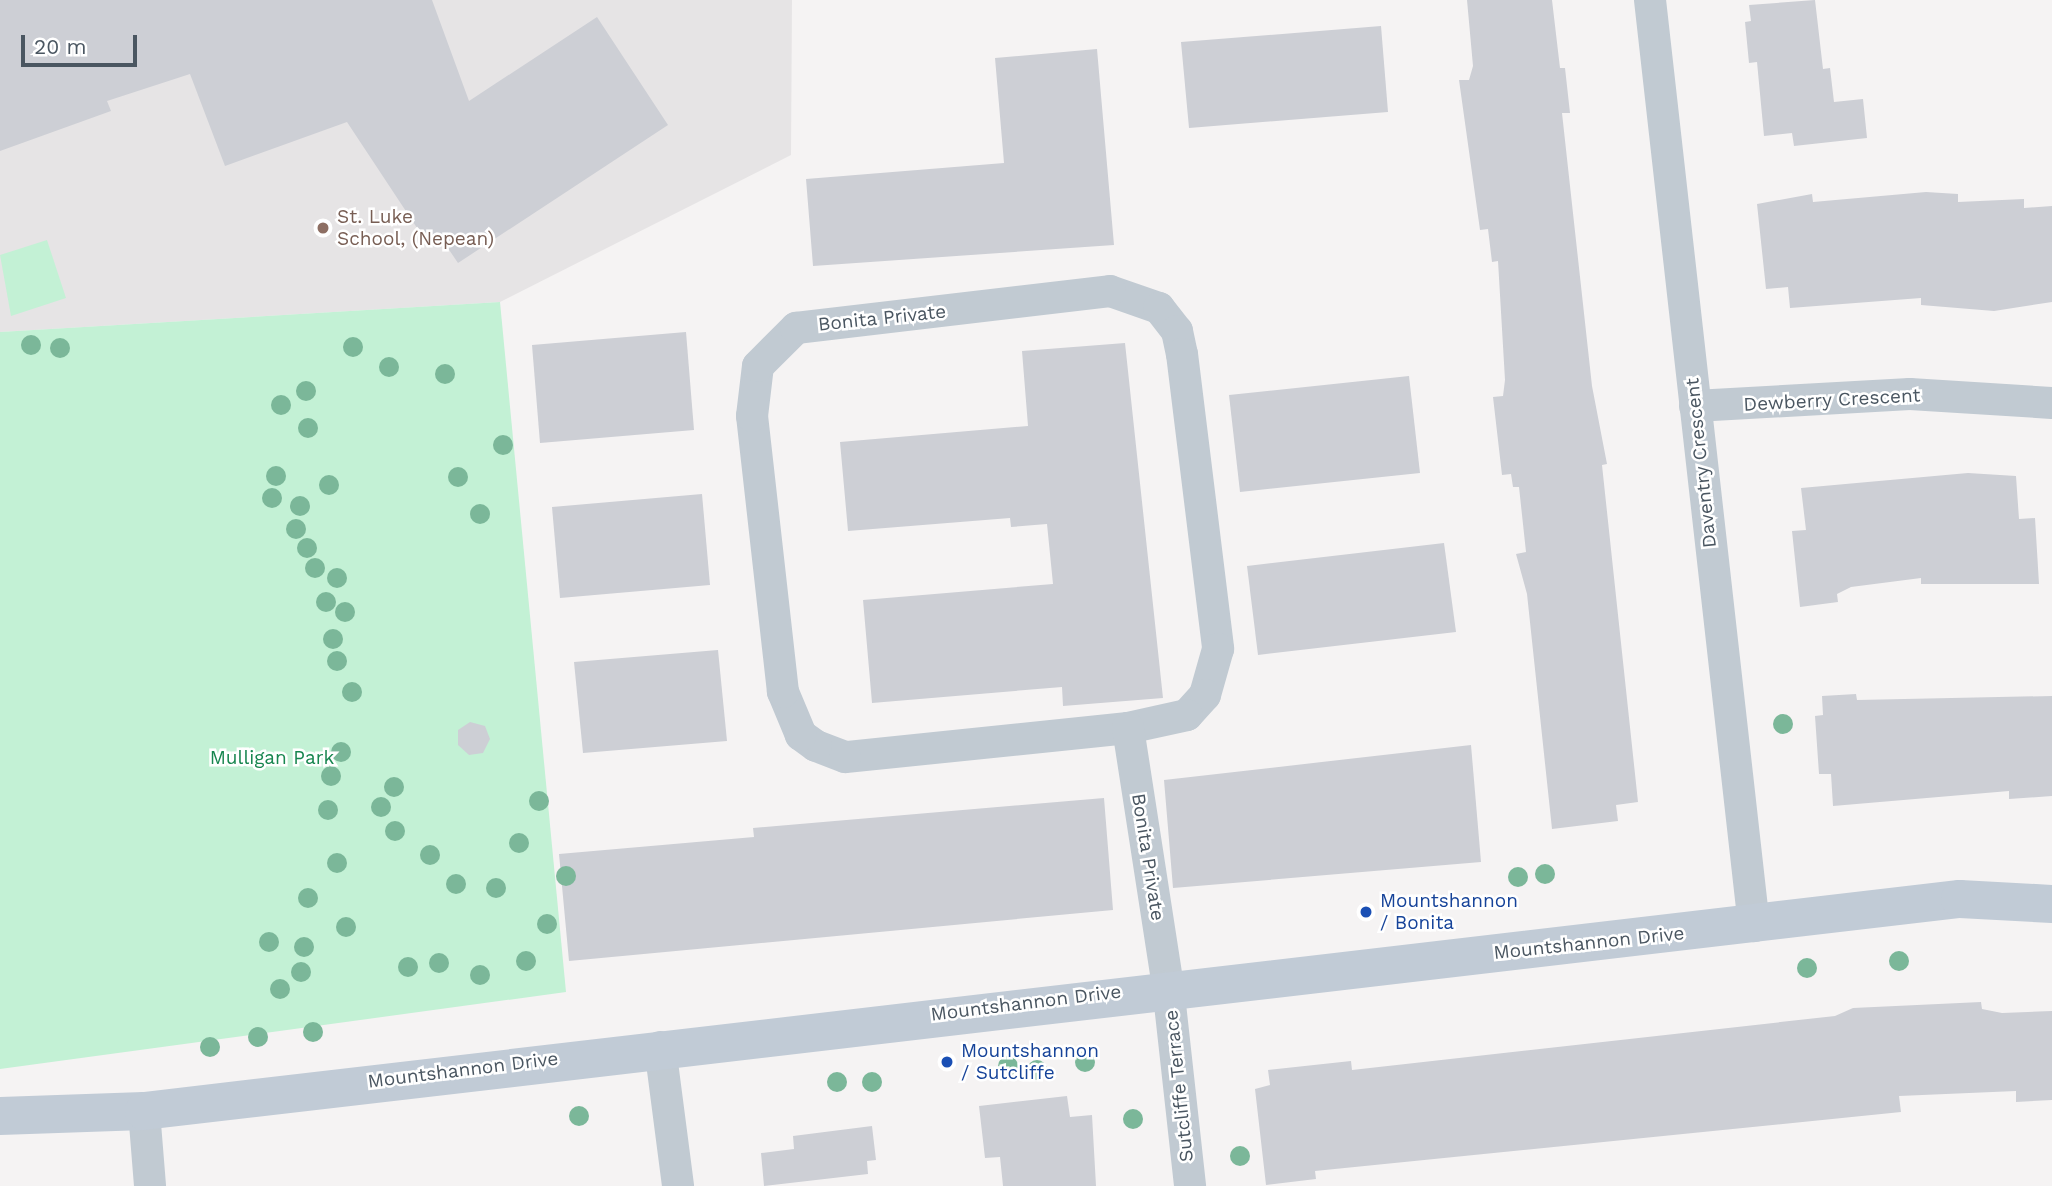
<!DOCTYPE html>
<html>
<head>
<meta charset="utf-8">
<style>
  body { margin:0 }
  #map { position:relative; width:2052px; height:1186px; overflow:hidden; background:#f5f3f3; font-family:"Work Sans",sans-serif }
  div>[style] { position:absolute }
  .education>* { inset:0; background:#e6e4e5 }
  .green>* { inset:0; background:#c3f1d5 }
  .building>* { inset:0; background:#cdcfd5 }
  .street>* { height:32px; margin:-16px; padding:0 16px; transform-origin:16px; border-radius:16px; background:#c1cad2 }
  .secondary>* { height:38px; margin:-19px; padding:0 19px; transform-origin:19px; border-radius:19px; background:#c1cbd6 }
  .trees>* { width:20px; height:20px; margin:-10px; border-radius:50%; background:#7bb799 }
  .dots>* { width:19px; height:19px; translate:-50% -50%; box-sizing:border-box; border:4px solid #fff; border-radius:50% }
  span { translate:-50% -50%; white-space:nowrap; text-align:center; line-height:1.15; -webkit-text-stroke:5px #fff; paint-order:stroke }
  .education-label { font-size:19px; color:#785e54 }
  .left { translate:0 -50%; text-align:left }
  .street-label { font-size:19px; color:#4a5661 }
  .park-label { font-size:19px; color:#17864f }
  .transit-label { font-size:19px; color:#164399 }
  .scale { position:absolute; left:21px; top:35px; width:116px; height:32px; box-sizing:border-box; border:4px solid #4a5661; border-top:0; padding-left:9px; font-size:21px; line-height:24px; white-space:nowrap; color:#4a5661; -webkit-text-stroke:5px #fff; paint-order:stroke }
</style>
</head>
<body>
<div id="map">
  <div class="education">
    <div style="clip-path:polygon(0 0,792px 0,791px 155px,500px 302px,0 332px)"></div>
  </div>
  <div class="green">
    <div style="clip-path:polygon(47px 240px,66px 298px,11px 316px,0 255px)"></div>
    <div style="clip-path:polygon(500px 302px,566px 992px,0 1069px,0 332px)"></div>
  </div>
  <div class="building">
    <div style="clip-path:polygon(0 0,432px 0,469px 101px,597px 17px,668px 125px,458px 263px,437px 232px,425px 240px,347px 122px,225px 166px,190px 74px,107px 101px,111px 111px,0 151px)"></div>
    <div style="clip-path:polygon(1467px 0,1552px 0,1560px 68px,1565px 68px,1570px 113px,1562px 113px,1592px 386px,1607px 464px,1602px 465px,1638px 802px,1616px 805px,1618px 821px,1552px 829px,1527px 594px,1516px 554px,1526px 552px,1519px 487px,1513px 487px,1511px 474px,1502px 475px,1493px 397px,1503px 396px,1505px 380px,1498px 261px,1492px 262px,1488px 229px,1480px 230px,1459px 80px,1469px 80px,1473px 66px)"></div>
    <div style="clip-path:polygon(1815px 0,1823px 69px,1830px 68px,1834px 102px,1863px 99px,1867px 138px,1794px 146px,1792px 133px,1764px 136px,1757px 62px,1749px 63px,1745px 22px,1751px 21px,1749px 5px)"></div>
    <div style="clip-path:polygon(1381px 26px,1388px 112px,1189px 128px,1181px 42px)"></div>
    <div style="clip-path:polygon(1097px 49px,1114px 245px,813px 266px,806px 179px,1004px 163px,995px 58px)"></div>
    <div style="clip-path:polygon(1926px 192px,1958px 194px,1958px 202px,2024px 199px,2024px 208px,2052px 206px,2052px 302px,1994px 311px,1921px 305px,1921px 298px,1790px 308px,1788px 287px,1766px 289px,1757px 204px,1812px 194px,1813px 202px)"></div>
    <div style="clip-path:polygon(686px 332px,694px 430px,540px 443px,532px 345px)"></div>
    <div style="clip-path:polygon(1125px 343px,1163px 698px,1063px 706px,1062px 687px,872px 703px,863px 600px,1053px 584px,1047px 524px,1011px 527px,1010px 518px,848px 531px,840px 442px,1028px 426px,1022px 351px)"></div>
    <div style="clip-path:polygon(1409px 376px,1420px 473px,1240px 492px,1229px 395px)"></div>
    <div style="clip-path:polygon(1968px 473px,2016px 476px,2019px 519px,2035px 518px,2039px 584px,1921px 584px,1921px 578px,1851px 587px,1837px 594px,1838px 602px,1800px 607px,1792px 531px,1806px 530px,1801px 488px)"></div>
    <div style="clip-path:polygon(702px 494px,710px 585px,560px 598px,552px 507px)"></div>
    <div style="clip-path:polygon(1444px 543px,1456px 632px,1258px 655px,1247px 566px)"></div>
    <div style="clip-path:polygon(718px 650px,727px 741px,583px 753px,574px 662px)"></div>
    <div style="clip-path:polygon(1856px 694px,1857px 700px,2052px 696px,2052px 796px,2009px 799px,2009px 791px,1833px 806px,1831px 774px,1819px 774px,1815px 716px,1823px 715px,1822px 696px)"></div>
    <div style="clip-path:polygon(470px 722px,485px 726px,490px 739px,483px 753px,469px 755px,458px 745px,458px 730px)"></div>
    <div style="clip-path:polygon(1471px 745px,1481px 862px,1173px 888px,1164px 780px)"></div>
    <div style="clip-path:polygon(1104px 798px,1113px 910px,569px 961px,559px 854px,754px 837px,753px 828px)"></div>
    <div style="clip-path:polygon(1981px 1002px,1982px 1009px,2002px 1013px,2052px 1011px,2052px 1100px,2016px 1102px,2016px 1091px,1899px 1096px,1901px 1112px,1315px 1171px,1316px 1179px,1266px 1185px,1255px 1089px,1270px 1085px,1268px 1070px,1351px 1061px,1352px 1070px,1835px 1016px,1853px 1008px)"></div>
    <div style="clip-path:polygon(1067px 1096px,1070px 1117px,1092px 1115px,1096px 1186px,1003px 1186px,1000px 1157px,985px 1158px,979px 1106px)"></div>
    <div style="clip-path:polygon(872px 1126px,876px 1160px,867px 1161px,868px 1174px,764px 1186px,761px 1153px,794px 1149px,793px 1136px)"></div>
  </div>
  <div class="street">
    <div style="left:1650px;top:0;width:932px;rotate:83.59deg"></div>
    <div style="left:1110px;top:291px;width:52px;rotate:19.1deg"></div>
    <div style="left:1159px;top:308px;width:29px;rotate:52deg"></div>
    <div style="left:1177px;top:331px;width:24px;rotate:78deg"></div>
    <div style="left:1182px;top:354px;width:297px;rotate:83deg"></div>
    <div style="left:1218px;top:649px;width:48px;rotate:105.8deg"></div>
    <div style="left:1205px;top:695px;width:27px;rotate:132deg"></div>
    <div style="left:1187px;top:715px;width:60px;rotate:167.6deg"></div>
    <div style="left:1128px;top:728px;width:284px;rotate:174.1deg"></div>
    <div style="left:845px;top:757px;width:31px;rotate:-159deg"></div>
    <div style="left:816px;top:746px;width:19px;rotate:-144deg"></div>
    <div style="left:801px;top:735px;width:47px;rotate:-112.7deg"></div>
    <div style="left:783px;top:692px;width:278px;rotate:-96.4deg"></div>
    <div style="left:752px;top:416px;width:50px;rotate:-83.2deg"></div>
    <div style="left:758px;top:366px;width:54px;rotate:-45deg"></div>
    <div style="left:796px;top:328px;width:316px;rotate:-6.7deg"></div>
    <div style="left:1695px;top:406px;width:215px;rotate:-3.2deg"></div>
    <div style="left:1910px;top:394px;width:142px;rotate:3.6deg"></div>
    <div style="left:1128px;top:728px;width:261px;rotate:81.2deg"></div>
    <div style="left:1168px;top:986px;width:201px;rotate:83.7deg"></div>
    <div style="left:660px;top:1047px;width:140px;rotate:82.6deg"></div>
    <div style="left:144px;top:1111px;width:75px;rotate:85.4deg"></div>
  </div>
  <div class="secondary">
    <div style="left:0;top:1116px;width:144px;rotate:-2deg"></div>
    <div style="left:144px;top:1111px;width:1828px;rotate:-6.66deg"></div>
    <div style="left:1960px;top:899px;width:92px;rotate:3.1deg"></div>
  </div>
  <div class="trees">
    <div style="left:31px;top:345px"></div>
    <div style="left:353px;top:347px"></div>
    <div style="left:60px;top:348px"></div>
    <div style="left:389px;top:367px"></div>
    <div style="left:445px;top:374px"></div>
    <div style="left:306px;top:391px"></div>
    <div style="left:281px;top:405px"></div>
    <div style="left:308px;top:428px"></div>
    <div style="left:503px;top:445px"></div>
    <div style="left:276px;top:476px"></div>
    <div style="left:458px;top:477px"></div>
    <div style="left:329px;top:485px"></div>
    <div style="left:272px;top:498px"></div>
    <div style="left:300px;top:506px"></div>
    <div style="left:480px;top:514px"></div>
    <div style="left:296px;top:529px"></div>
    <div style="left:307px;top:548px"></div>
    <div style="left:315px;top:568px"></div>
    <div style="left:337px;top:578px"></div>
    <div style="left:326px;top:602px"></div>
    <div style="left:345px;top:612px"></div>
    <div style="left:333px;top:639px"></div>
    <div style="left:337px;top:661px"></div>
    <div style="left:352px;top:692px"></div>
    <div style="left:1783px;top:724px"></div>
    <div style="left:341px;top:752px"></div>
    <div style="left:331px;top:776px"></div>
    <div style="left:394px;top:787px"></div>
    <div style="left:539px;top:801px"></div>
    <div style="left:381px;top:807px"></div>
    <div style="left:328px;top:810px"></div>
    <div style="left:395px;top:831px"></div>
    <div style="left:519px;top:843px"></div>
    <div style="left:430px;top:855px"></div>
    <div style="left:337px;top:863px"></div>
    <div style="left:1545px;top:874px"></div>
    <div style="left:566px;top:876px"></div>
    <div style="left:1518px;top:877px"></div>
    <div style="left:456px;top:884px"></div>
    <div style="left:496px;top:888px"></div>
    <div style="left:308px;top:898px"></div>
    <div style="left:547px;top:924px"></div>
    <div style="left:346px;top:927px"></div>
    <div style="left:269px;top:942px"></div>
    <div style="left:304px;top:947px"></div>
    <div style="left:526px;top:961px"></div>
    <div style="left:1899px;top:961px"></div>
    <div style="left:439px;top:963px"></div>
    <div style="left:408px;top:967px"></div>
    <div style="left:1807px;top:968px"></div>
    <div style="left:301px;top:972px"></div>
    <div style="left:480px;top:975px"></div>
    <div style="left:280px;top:989px"></div>
    <div style="left:313px;top:1032px"></div>
    <div style="left:258px;top:1037px"></div>
    <div style="left:210px;top:1047px"></div>
    <div style="left:1085px;top:1062px"></div>
    <div style="left:1008px;top:1066px"></div>
    <div style="left:1037px;top:1070px"></div>
    <div style="left:837px;top:1082px"></div>
    <div style="left:872px;top:1082px"></div>
    <div style="left:579px;top:1116px"></div>
    <div style="left:1133px;top:1119px"></div>
    <div style="left:1240px;top:1156px"></div>
  </div>
  <div class="dots">
    <div style="left:323px;top:228px;background:#8d6e63"></div>
    <div style="left:1366px;top:912px;background:#1a4fb4"></div>
    <div style="left:947px;top:1062px;background:#1a4fb4"></div>
  </div>
  <div class="education-label">
    <span class="left" style="left:337px;top:228px">St. Luke<br>School, (Nepean)</span>
  </div>
  <div class="street-label">
    <span style="left:882px;top:318px;rotate:-6deg">Bonita Private</span>
    <span style="left:1832px;top:400px;rotate:-3deg">Dewberry Crescent</span>
    <span style="left:1701px;top:463px;rotate:-96deg">Daventry Crescent</span>
    <span style="left:1148px;top:857px;rotate:81deg">Bonita Private</span>
    <span style="left:1589px;top:943px;rotate:-6deg">Mountshannon Drive</span>
    <span style="left:1026px;top:1003px;rotate:-7deg">Mountshannon Drive</span>
    <span style="left:463px;top:1070px;rotate:-7deg">Mountshannon Drive</span>
    <span style="left:1179px;top:1086px;rotate:-96deg">Sutcliffe Terrace</span>
  </div>
  <div class="park-label">
    <span style="left:272px;top:758px">Mulligan Park</span>
  </div>
  <div class="transit-label">
    <span class="left" style="left:1380px;top:912px">Mountshannon<br>/ Bonita</span>
    <span class="left" style="left:961px;top:1062px">Mountshannon<br>/ Sutcliffe</span>
  </div>
  <div class="scale">20 m</div>
</div>
</body>
</html>
